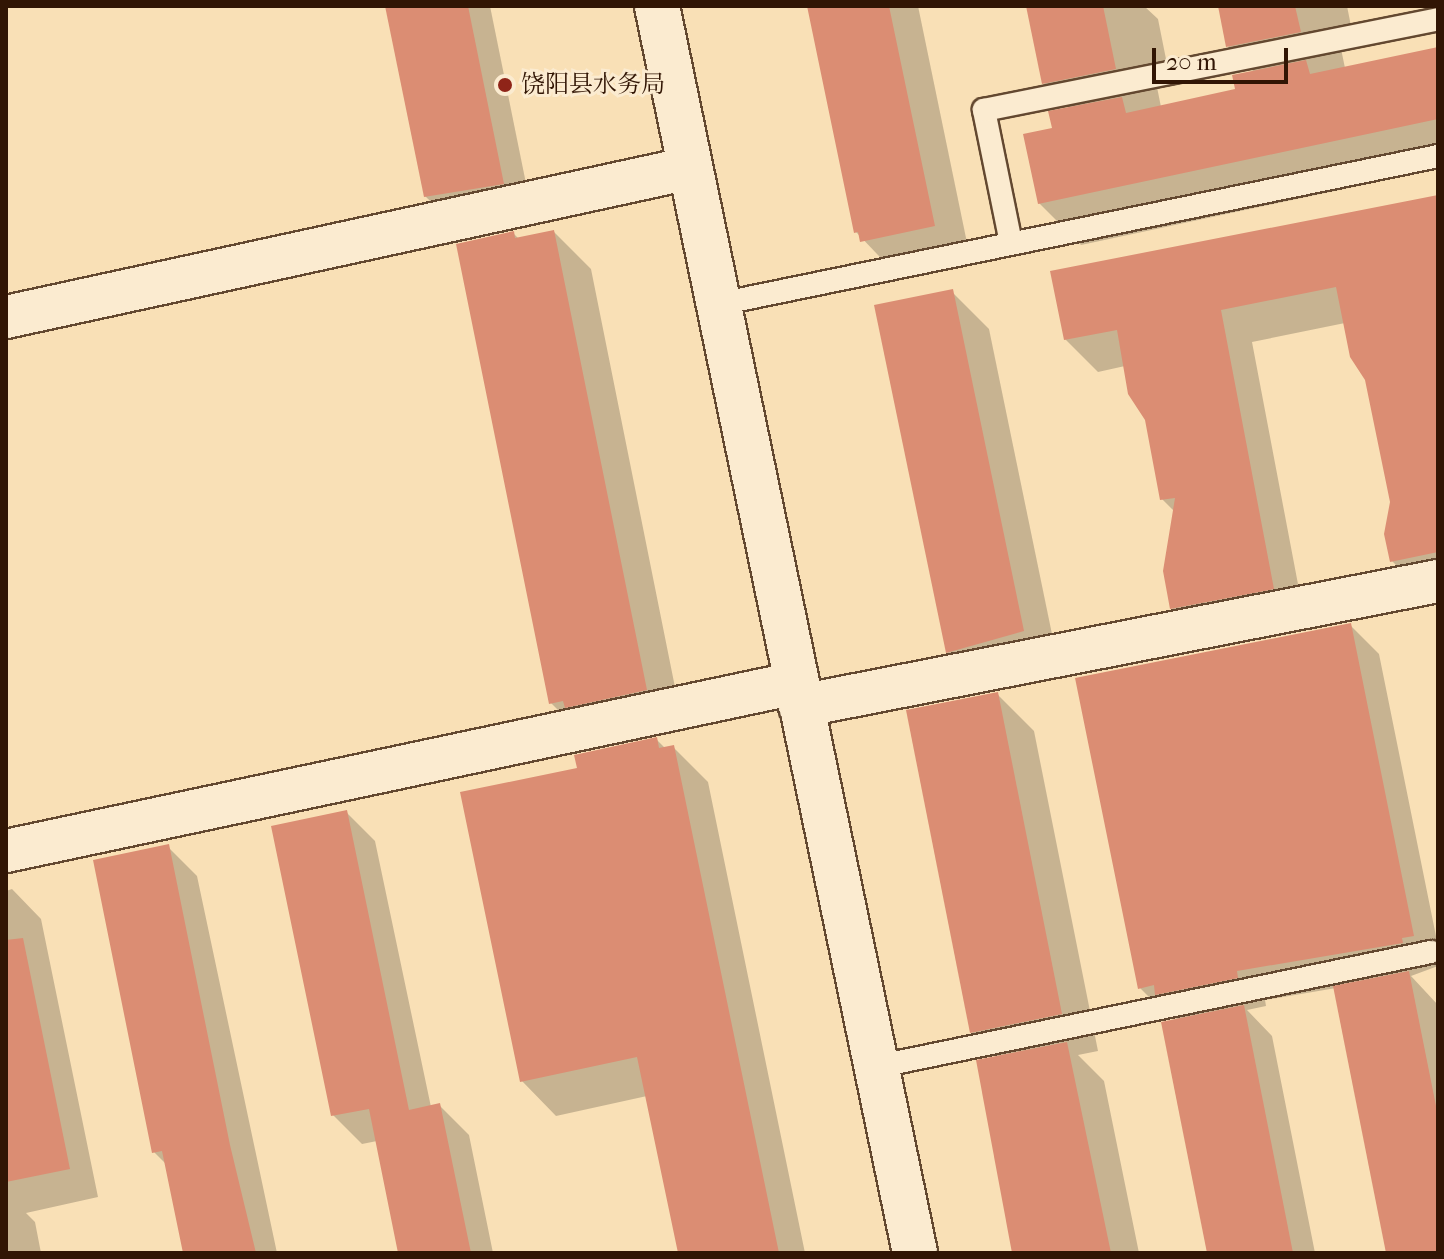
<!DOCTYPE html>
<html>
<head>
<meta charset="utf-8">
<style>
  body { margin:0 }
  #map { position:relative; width:1444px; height:1259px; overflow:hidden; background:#f9e0b6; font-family:"IM FELL French Canon","Noto Serif SC",serif }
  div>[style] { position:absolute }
  .shadow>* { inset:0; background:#0003 }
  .building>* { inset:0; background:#db8d73 }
  .roads { filter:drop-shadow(2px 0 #634830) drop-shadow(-2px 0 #634830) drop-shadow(0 2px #634830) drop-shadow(0 -2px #634830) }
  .lane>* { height:22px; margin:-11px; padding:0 11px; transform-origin:11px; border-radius:11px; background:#fbebd0 }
  .street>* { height:42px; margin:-21px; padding:0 21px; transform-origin:21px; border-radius:21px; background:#fbebd0 }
  .secondary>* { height:44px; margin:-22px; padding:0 22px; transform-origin:22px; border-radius:22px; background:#fbebd0 }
  .dots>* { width:22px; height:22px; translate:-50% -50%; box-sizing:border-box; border:4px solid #fbebd0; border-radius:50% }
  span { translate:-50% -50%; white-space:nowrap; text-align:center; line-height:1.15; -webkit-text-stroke:6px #fbebd0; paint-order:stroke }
  .poi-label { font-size:24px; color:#311504 }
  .left { translate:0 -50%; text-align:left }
  .frame { position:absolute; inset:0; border:8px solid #311504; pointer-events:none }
  .scale { position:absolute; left:1152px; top:48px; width:136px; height:36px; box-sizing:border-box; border:4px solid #311504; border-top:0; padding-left:10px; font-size:24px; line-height:28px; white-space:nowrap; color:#311504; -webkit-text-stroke:6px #fbebd0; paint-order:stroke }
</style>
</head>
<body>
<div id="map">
  <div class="shadow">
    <div style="clip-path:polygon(387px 6px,490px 6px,532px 213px,455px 225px,425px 196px)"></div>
    <div style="clip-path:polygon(809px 6px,918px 6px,971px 262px,899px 277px,856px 232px)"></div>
    <div style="clip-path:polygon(1028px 6px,1144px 6px,1158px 19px,1168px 69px,1154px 72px,1161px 107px,1238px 91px,1254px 72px,1228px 46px,1220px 6px,1347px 6px,1353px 36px,1339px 39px,1345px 68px,1438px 49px,1438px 169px,1081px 245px,1039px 203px,1054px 130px,1070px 109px,1044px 83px)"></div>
    <div style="clip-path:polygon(1438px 197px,1438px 590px,1424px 593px,1392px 561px,1392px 502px,1367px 379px,1345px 323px,1252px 342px,1305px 621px,1204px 640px,1172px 608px,1175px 512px,1162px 499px,1147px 419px,1125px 366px,1098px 372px,1065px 339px)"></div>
    <div style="clip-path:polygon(554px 232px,591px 269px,683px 727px,588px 740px,551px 703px,513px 233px,519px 239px)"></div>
    <div style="clip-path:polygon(952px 292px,989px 329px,1059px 668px,984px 689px,947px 652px)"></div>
    <div style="clip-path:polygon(1350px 625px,1379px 654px,1438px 946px,1438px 966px,1411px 976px,1438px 1005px,1438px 1253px,1388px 1253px,1336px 988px,1265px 1000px,1266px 1006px,1247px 1010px,1272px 1036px,1315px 1253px,1209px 1253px,1183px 1020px,1169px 1017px,1140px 988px)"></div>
    <div style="clip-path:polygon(997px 694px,1034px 731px,1098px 1051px,1078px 1055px,1104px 1081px,1139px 1253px,1015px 1253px,998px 1058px,972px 1032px)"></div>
    <div style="clip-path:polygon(656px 739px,666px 749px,673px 747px,708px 782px,805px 1253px,680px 1253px,647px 1096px,556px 1116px,522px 1081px,579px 769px)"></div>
    <div style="clip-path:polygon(346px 812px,375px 841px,431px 1107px,439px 1105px,469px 1135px,493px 1253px,400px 1253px,377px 1141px,362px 1144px,333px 1115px)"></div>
    <div style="clip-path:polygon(168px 847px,197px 876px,277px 1253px,185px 1253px,166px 1164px,154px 1152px)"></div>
    <div style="clip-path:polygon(12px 889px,41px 919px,98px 1197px,26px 1213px,35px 1222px,41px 1253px,6px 1253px,6px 891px)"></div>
  </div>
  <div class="building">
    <div style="clip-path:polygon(385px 6px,468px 6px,504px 184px,424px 197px)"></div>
    <div style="clip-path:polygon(807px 6px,889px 6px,935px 226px,860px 242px,858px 232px,854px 233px)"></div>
    <div style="clip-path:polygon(1026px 6px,1103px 6px,1116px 69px,1042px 84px)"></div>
    <div style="clip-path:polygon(1218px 6px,1295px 6px,1301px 32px,1226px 47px)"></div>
    <div style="clip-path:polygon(1438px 47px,1438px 119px,1038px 204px,1023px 134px,1052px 128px,1048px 111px,1122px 97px,1126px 113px,1235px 89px,1232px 75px,1306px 60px,1310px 74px)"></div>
    <div style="clip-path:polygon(1438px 195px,1438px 552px,1390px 562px,1384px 534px,1390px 502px,1365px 380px,1350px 357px,1336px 287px,1221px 310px,1274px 589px,1170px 609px,1163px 571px,1175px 498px,1160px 500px,1145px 420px,1128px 394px,1117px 330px,1064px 340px,1050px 271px)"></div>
    <div style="clip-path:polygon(554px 230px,647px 690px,565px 708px,563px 701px,549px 704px,456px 244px,514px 231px,515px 238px)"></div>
    <div style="clip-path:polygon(953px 289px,1024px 631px,946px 653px,874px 305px)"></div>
    <div style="clip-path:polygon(1351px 623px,1414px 936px,1402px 938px,1403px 943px,1237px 971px,1238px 978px,1155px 995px,1154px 985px,1138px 989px,1075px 678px)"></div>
    <div style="clip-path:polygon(998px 692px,1062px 1014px,970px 1033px,906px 710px)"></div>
    <div style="clip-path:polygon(657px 737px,659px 748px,674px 745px,779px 1253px,678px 1253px,637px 1057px,520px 1082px,460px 792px,577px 768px,574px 755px)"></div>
    <div style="clip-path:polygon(347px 810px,409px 1110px,440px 1103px,471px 1253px,398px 1253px,369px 1109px,331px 1116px,271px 826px)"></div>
    <div style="clip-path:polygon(169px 844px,230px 1145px,256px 1253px,183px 1253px,162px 1151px,152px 1153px,93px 860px)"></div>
    <div style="clip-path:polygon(23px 938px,70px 1169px,6px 1182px,6px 940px)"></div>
    <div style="clip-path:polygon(1409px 971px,1438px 1116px,1438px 1253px,1386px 1253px,1333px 986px)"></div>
    <div style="clip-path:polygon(1244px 1005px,1293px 1253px,1207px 1253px,1161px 1022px)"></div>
    <div style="clip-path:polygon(1067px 1042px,1111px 1253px,1012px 1253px,976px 1060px)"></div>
  </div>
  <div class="roads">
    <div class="lane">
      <div style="left:1011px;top:243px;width:136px;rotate:-101.5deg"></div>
      <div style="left:984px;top:110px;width:463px;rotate:-11.3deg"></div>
      <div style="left:719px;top:304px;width:734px;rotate:-11.63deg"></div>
      <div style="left:875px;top:1067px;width:568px;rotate:-11.69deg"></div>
    </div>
    <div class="street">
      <div style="left:6px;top:317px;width:700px;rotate:-12.29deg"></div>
      <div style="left:800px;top:706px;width:650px;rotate:-11.09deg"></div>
      <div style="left:6px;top:851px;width:808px;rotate:-12.01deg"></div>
    </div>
    <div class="secondary">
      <div style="left:657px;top:6px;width:1273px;rotate:78.31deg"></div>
    </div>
  </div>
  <div class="dots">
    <div style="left:505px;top:85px;background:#8f2418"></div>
  </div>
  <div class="poi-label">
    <span class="left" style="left:521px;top:85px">饶阳县水务局</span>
  </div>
  <div class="frame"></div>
  <div class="scale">20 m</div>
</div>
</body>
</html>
